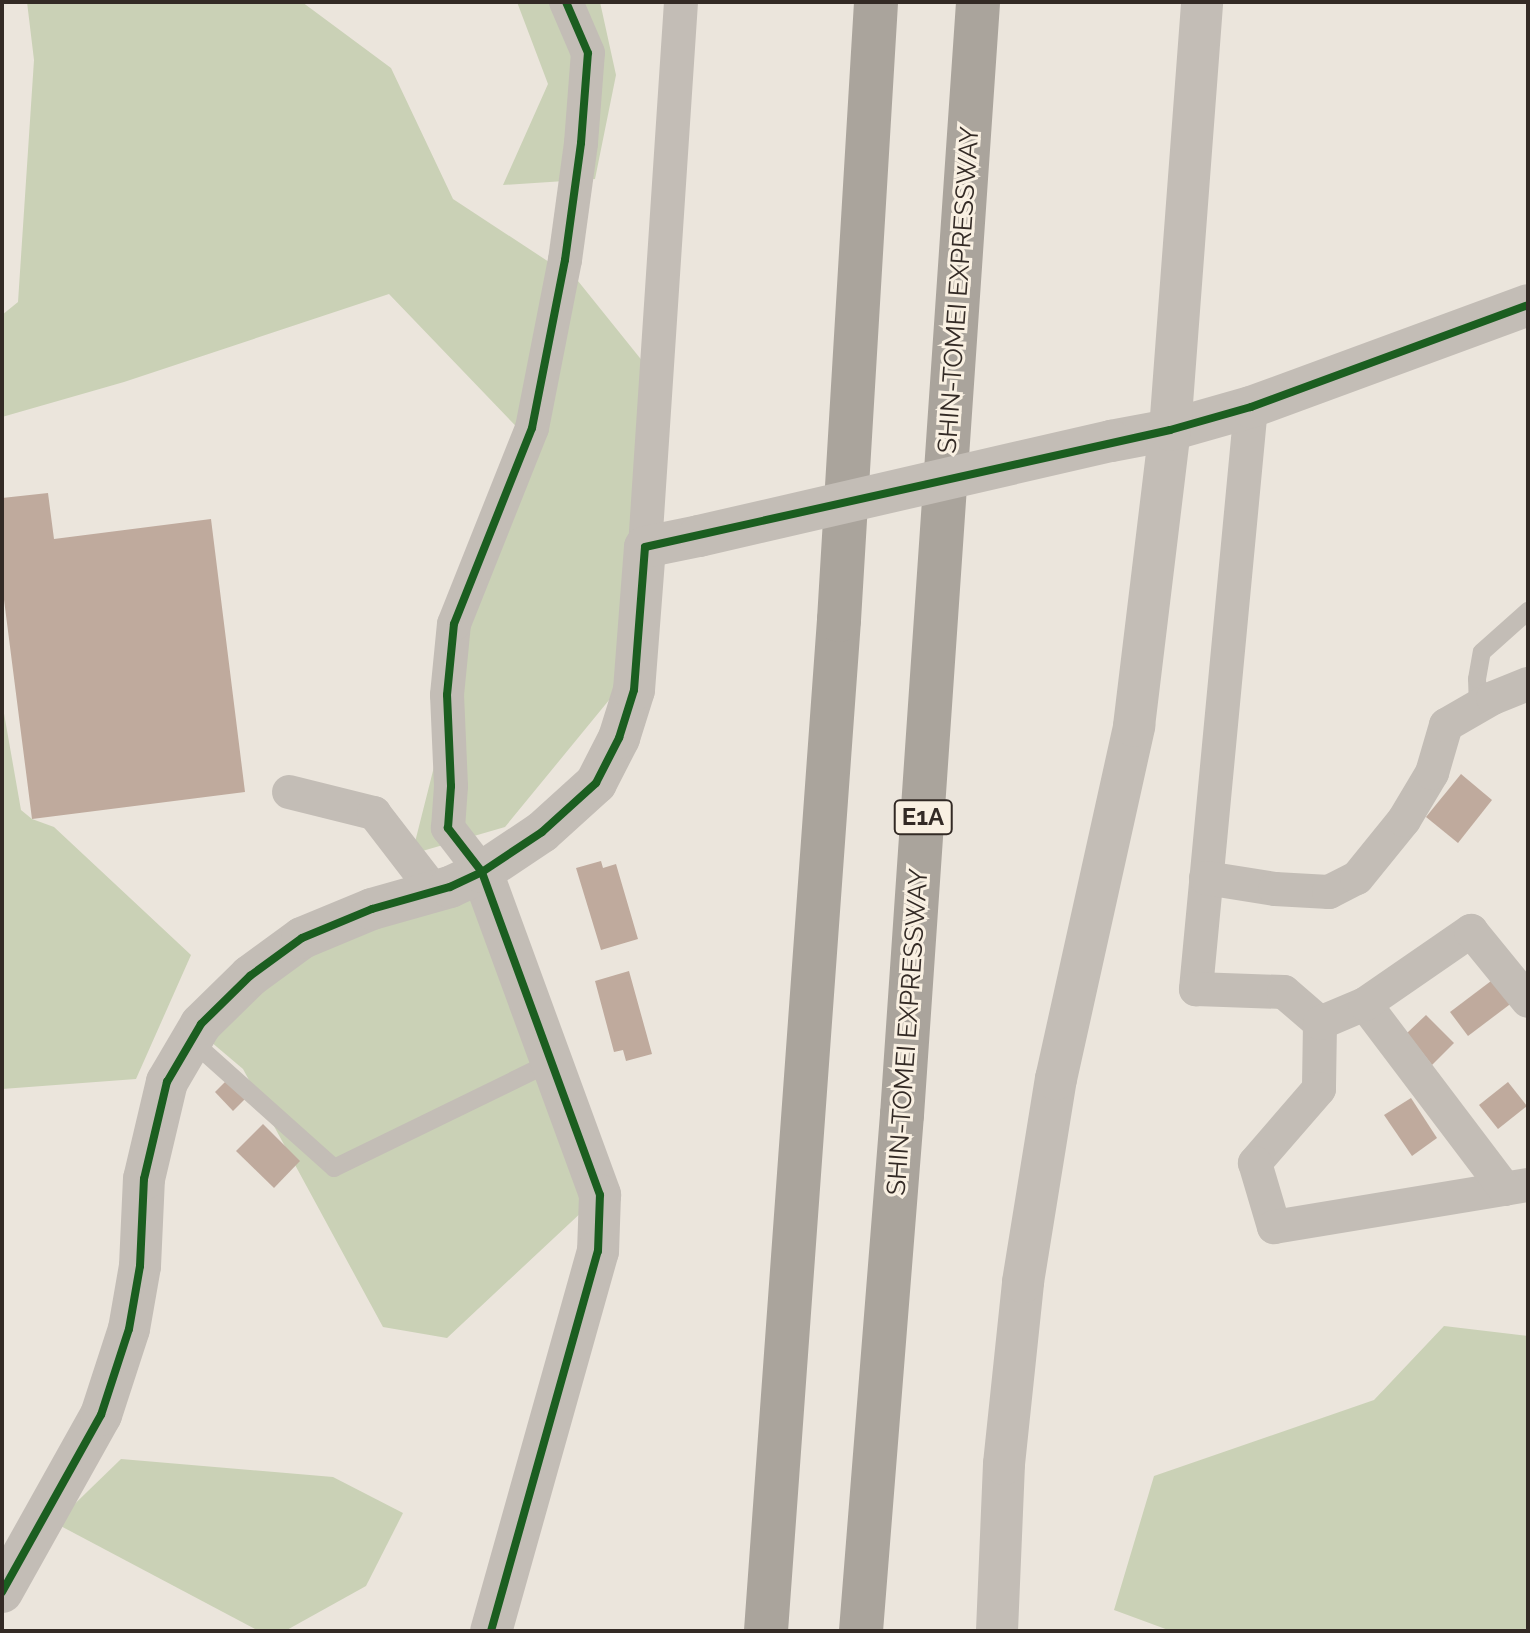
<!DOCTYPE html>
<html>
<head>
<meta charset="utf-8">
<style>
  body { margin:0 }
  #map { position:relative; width:1530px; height:1633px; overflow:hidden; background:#ebe5dc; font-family:Raleway,sans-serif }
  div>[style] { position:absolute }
  .green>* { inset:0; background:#cad1b6 }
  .building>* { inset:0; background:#bfaa9d }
  .service>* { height:18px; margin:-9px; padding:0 9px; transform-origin:9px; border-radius:9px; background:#c3bdb6 }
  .minor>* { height:34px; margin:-17px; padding:0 17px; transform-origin:17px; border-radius:17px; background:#c3bdb6 }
  .tertiary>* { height:42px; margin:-21px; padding:0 21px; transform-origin:21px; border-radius:21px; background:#c3bdb6 }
  .motorway>* { height:44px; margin:-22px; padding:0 22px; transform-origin:22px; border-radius:22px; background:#aaa49c }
  .tertiary-bridge>* { height:42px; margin:-21px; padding:0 21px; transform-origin:21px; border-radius:21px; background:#c3bdb6 }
  .cycleway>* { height:8px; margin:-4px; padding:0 4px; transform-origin:4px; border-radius:4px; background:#1b5e20 }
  span { translate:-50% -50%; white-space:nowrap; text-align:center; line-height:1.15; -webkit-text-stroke:6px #f9f0e2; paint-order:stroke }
  .shield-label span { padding:2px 6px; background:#f9f0e2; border:2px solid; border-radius:6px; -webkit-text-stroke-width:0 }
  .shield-label { font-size:24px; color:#332a25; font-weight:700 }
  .street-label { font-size:26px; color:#332a25 }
  .frame { position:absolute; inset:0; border:4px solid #332a25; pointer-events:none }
</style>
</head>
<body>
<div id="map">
  <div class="green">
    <div style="clip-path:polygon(27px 2px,302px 2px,391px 68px,453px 199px,578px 281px,656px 378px,614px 694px,505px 827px,412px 854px,439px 747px,452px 671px,535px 446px,389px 294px,124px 382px,2px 417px,2px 315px,18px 302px,34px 60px)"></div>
    <div style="clip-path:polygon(517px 2px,600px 2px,616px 75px,595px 179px,503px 185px,548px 84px)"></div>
    <div style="clip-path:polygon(2px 702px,21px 810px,32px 819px,54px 827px,191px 955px,136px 1079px,2px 1089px)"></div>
    <div style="clip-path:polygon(482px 872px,600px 1195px,447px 1338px,383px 1327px,243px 1069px,204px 1036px,312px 935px)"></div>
    <div style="clip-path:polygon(1444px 1326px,1528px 1336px,1528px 1631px,1171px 1631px,1114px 1610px,1154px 1476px,1374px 1400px)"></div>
    <div style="clip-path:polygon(121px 1459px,333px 1477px,403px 1513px,366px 1586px,285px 1631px,259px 1631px,55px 1523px)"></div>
  </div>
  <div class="building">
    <div style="clip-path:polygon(48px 493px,54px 539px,211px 519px,245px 792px,32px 819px,2px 584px,2px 498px)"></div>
    <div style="clip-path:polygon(1461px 774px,1492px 800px,1458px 843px,1426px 817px)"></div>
    <div style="clip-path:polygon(601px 861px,603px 868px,616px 864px,638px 939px,601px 950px,576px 868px)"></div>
    <div style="clip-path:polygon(629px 971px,652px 1054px,626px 1061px,623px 1050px,614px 1052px,595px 981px)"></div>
    <div style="clip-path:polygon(1495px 978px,1513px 1002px,1468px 1036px,1450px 1012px)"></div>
    <div style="clip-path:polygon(1426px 1015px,1454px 1043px,1432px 1065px,1407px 1033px)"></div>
    <div style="clip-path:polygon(227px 1080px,245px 1099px,233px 1111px,215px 1092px)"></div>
    <div style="clip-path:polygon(1508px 1082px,1527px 1106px,1498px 1129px,1479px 1105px)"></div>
    <div style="clip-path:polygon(1411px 1098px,1437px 1138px,1412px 1156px,1384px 1115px)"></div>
    <div style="clip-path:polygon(263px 1124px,300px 1161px,274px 1188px,236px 1151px)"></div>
  </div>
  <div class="service">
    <div style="left:1478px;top:707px;width:28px;rotate:-92deg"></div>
    <div style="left:1477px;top:679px;width:27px;rotate:-80deg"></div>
    <div style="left:1482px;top:652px;width:62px;rotate:-41.7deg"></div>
    <div style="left:191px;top:1040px;width:192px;rotate:41.8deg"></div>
    <div style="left:334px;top:1168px;width:242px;rotate:-26deg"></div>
  </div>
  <div class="minor">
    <div style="left:1251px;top:407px;width:585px;rotate:95.4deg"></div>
    <div style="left:1196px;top:989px;width:88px;rotate:2deg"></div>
    <div style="left:1284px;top:992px;width:48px;rotate:40.7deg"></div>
    <div style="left:1320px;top:1023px;width:66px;rotate:90.9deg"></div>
    <div style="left:1319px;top:1089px;width:98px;rotate:130.9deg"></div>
    <div style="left:1255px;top:1163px;width:67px;rotate:73.5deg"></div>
    <div style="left:1274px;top:1227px;width:257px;rotate:-9.4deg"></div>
    <div style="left:645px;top:547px;width:546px;rotate:-86.22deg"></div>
    <div style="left:289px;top:792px;width:88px;rotate:13.9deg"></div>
    <div style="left:374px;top:813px;width:98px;rotate:52.4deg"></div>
    <div style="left:482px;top:872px;width:56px;rotate:-127.7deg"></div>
    <div style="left:448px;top:828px;width:42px;rotate:-85.9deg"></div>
    <div style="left:451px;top:786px;width:91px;rotate:-92.5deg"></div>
    <div style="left:447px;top:695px;width:71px;rotate:-84.4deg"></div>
    <div style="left:454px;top:624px;width:211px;rotate:-68.3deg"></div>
    <div style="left:532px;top:428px;width:171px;rotate:-78.9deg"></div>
    <div style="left:565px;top:260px;width:118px;rotate:-82.2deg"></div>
    <div style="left:581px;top:143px;width:90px;rotate:-85.6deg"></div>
    <div style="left:588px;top:53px;width:56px;rotate:-113.3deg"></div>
    <div style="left:1206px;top:878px;width:70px;rotate:9.1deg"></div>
    <div style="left:1275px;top:889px;width:54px;rotate:3.2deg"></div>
    <div style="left:1329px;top:892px;width:31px;rotate:-27deg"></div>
    <div style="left:1357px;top:878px;width:75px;rotate:-51deg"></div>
    <div style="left:1404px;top:820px;width:55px;rotate:-59.2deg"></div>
    <div style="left:1432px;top:773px;width:50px;rotate:-73.7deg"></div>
    <div style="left:1446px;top:725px;width:54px;rotate:-29.9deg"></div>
    <div style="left:1493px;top:698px;width:38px;rotate:-22deg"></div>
    <div style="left:1365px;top:1004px;width:232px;rotate:52.9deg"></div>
    <div style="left:1320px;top:1023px;width:49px;rotate:-22.9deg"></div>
    <div style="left:1365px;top:1004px;width:129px;rotate:-34.6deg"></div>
    <div style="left:1471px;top:931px;width:90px;rotate:50.8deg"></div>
  </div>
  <div class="tertiary">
    <div style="left:1111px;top:441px;width:60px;rotate:-10.6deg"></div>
    <div style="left:1170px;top:430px;width:84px;rotate:-15.9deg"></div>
    <div style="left:1251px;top:407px;width:295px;rotate:-20.2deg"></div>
    <div style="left:482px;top:872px;width:344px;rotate:69.9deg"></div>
    <div style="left:600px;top:1195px;width:56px;rotate:92deg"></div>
    <div style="left:598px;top:1251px;width:395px;rotate:105.7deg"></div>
    <div style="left:2px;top:1592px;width:203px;rotate:-60.8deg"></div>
    <div style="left:101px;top:1415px;width:90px;rotate:-72deg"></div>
    <div style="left:129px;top:1329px;width:64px;rotate:-80.1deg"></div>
    <div style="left:140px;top:1266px;width:87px;rotate:-87.4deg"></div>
    <div style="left:144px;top:1179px;width:100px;rotate:-76.7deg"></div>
    <div style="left:167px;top:1082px;width:67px;rotate:-59.6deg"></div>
    <div style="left:201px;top:1024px;width:69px;rotate:-44.4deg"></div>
    <div style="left:250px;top:976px;width:64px;rotate:-36.2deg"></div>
    <div style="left:302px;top:938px;width:76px;rotate:-22.5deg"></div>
    <div style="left:372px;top:909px;width:81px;rotate:-15.8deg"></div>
    <div style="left:450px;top:887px;width:35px;rotate:-25deg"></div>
    <div style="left:482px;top:872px;width:72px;rotate:-33.7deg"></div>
    <div style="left:542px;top:832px;width:73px;rotate:-42.2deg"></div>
    <div style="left:596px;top:783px;width:51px;rotate:-62.9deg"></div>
    <div style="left:619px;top:738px;width:50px;rotate:-72.6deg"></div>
    <div style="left:634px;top:690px;width:143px;rotate:-85.6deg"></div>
    <div style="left:645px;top:547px;width:55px;rotate:-11.5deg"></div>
    <div style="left:997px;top:1631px;width:167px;rotate:-87.6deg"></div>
    <div style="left:1004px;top:1464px;width:183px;rotate:-84deg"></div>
    <div style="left:1023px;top:1282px;width:206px;rotate:-80.8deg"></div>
    <div style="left:1056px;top:1079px;width:362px;rotate:-77.5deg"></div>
    <div style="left:1134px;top:726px;width:298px;rotate:-83.1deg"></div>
    <div style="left:1170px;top:430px;width:429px;rotate:-85.7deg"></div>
  </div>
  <div class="motorway">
    <div style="left:766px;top:1631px;width:1014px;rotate:-85.87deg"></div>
    <div style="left:839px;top:620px;width:619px;rotate:-86.57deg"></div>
    <div style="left:861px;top:1631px;width:518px;rotate:-85.46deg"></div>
    <div style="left:902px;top:1115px;width:1116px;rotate:-86.09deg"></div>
  </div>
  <div class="tertiary-bridge">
    <div style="left:699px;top:536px;width:423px;rotate:-13deg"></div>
  </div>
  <div class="cycleway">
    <div style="left:2px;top:1592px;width:203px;rotate:-60.8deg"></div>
    <div style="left:101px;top:1415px;width:90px;rotate:-72deg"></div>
    <div style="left:129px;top:1329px;width:64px;rotate:-80.1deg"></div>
    <div style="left:140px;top:1266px;width:87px;rotate:-87.4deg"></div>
    <div style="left:144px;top:1179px;width:100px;rotate:-76.7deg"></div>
    <div style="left:167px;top:1082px;width:67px;rotate:-59.6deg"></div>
    <div style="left:201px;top:1024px;width:69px;rotate:-44.4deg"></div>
    <div style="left:250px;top:976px;width:64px;rotate:-36.2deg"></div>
    <div style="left:302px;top:938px;width:76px;rotate:-22.5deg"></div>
    <div style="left:372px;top:909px;width:81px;rotate:-15.8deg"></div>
    <div style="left:450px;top:887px;width:35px;rotate:-25deg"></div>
    <div style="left:482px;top:872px;width:72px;rotate:-33.7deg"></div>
    <div style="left:542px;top:832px;width:73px;rotate:-42.2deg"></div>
    <div style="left:596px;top:783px;width:51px;rotate:-62.9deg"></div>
    <div style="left:619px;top:738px;width:50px;rotate:-72.6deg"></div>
    <div style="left:634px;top:690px;width:143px;rotate:-85.6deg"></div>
    <div style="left:645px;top:547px;width:538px;rotate:-12.56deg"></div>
    <div style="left:1170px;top:430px;width:84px;rotate:-15.9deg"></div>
    <div style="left:1251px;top:407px;width:295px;rotate:-20.2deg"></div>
    <div style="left:491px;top:1631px;width:395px;rotate:-74.3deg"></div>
    <div style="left:598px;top:1251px;width:56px;rotate:-88deg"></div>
    <div style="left:600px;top:1195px;width:344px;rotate:-110.1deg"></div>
    <div style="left:482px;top:872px;width:56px;rotate:-127.7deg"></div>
    <div style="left:448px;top:828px;width:42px;rotate:-85.9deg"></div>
    <div style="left:451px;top:786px;width:91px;rotate:-92.5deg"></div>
    <div style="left:447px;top:695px;width:71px;rotate:-84.4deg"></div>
    <div style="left:454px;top:624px;width:211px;rotate:-68.3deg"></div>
    <div style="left:532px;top:428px;width:171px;rotate:-78.9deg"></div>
    <div style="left:565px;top:260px;width:118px;rotate:-82.2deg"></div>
    <div style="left:581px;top:143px;width:90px;rotate:-85.6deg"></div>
    <div style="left:588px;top:53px;width:56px;rotate:-113.3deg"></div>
  </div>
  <div class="shield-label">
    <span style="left:923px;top:817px">E1A</span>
  </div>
  <div class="street-label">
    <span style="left:959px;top:290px;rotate:-86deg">SHIN-TOMEI EXPRESSWAY</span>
    <span style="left:908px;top:1032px;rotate:-86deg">SHIN-TOMEI EXPRESSWAY</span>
  </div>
  <div class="frame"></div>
</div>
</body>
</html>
